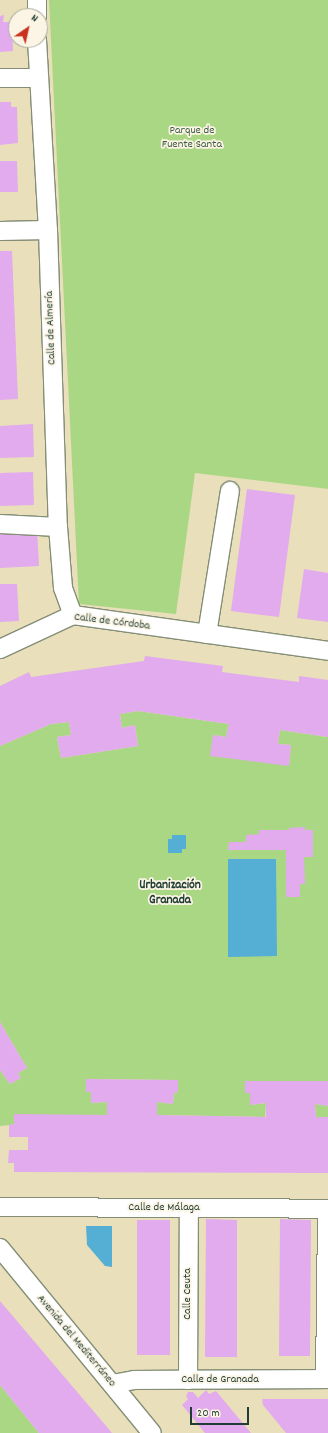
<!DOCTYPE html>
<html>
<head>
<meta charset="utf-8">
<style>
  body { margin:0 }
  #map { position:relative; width:328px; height:1433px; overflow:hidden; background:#e9dfba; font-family:Dekko,sans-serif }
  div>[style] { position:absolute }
  .green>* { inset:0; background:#aad784 }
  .water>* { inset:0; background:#55aed3 }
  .building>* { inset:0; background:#e1abed }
  .roads { filter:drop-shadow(1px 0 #848e77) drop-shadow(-1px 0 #848e77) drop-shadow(0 1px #848e77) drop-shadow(0 -1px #848e77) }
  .street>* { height:18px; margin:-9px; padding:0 9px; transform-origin:9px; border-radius:9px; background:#fff }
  span { translate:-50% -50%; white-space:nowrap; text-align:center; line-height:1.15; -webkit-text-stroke:3.5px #fcf5e5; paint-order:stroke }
  .park-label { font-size:12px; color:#3b5c44 }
  .street-label { font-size:12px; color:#1f3d34 }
  .neighbourhood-label { font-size:13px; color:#1f3d34; font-weight:700 }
  .north { position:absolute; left:8px; top:8px; width:40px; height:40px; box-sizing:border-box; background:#fcf5e5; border:1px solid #a4ab9e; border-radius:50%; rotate:34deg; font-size:11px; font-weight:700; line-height:16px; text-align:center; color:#1f3d34 }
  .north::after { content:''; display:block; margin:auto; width:14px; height:18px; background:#c8321e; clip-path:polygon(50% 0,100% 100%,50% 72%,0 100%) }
  .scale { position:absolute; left:190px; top:1407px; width:59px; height:18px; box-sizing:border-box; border:2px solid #1f3d34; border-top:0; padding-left:5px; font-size:12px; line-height:14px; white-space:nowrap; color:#1f3d34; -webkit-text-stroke:3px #fcf5e5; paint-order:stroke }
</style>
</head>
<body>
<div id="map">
  <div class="green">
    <div style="clip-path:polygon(49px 0,328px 0,328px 489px,195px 473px,176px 614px,79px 604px)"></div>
    <div style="clip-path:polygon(138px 711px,229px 724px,226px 737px,213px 735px,289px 766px,291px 745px,278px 744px,280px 730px,328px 737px,328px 1081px,245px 1081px,245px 1093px,250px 1093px,250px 1105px,266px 1103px,265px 1117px,157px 1115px,157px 1102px,173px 1104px,174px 1093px,178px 1092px,178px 1080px,86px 1079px,86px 1092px,91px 1092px,91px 1103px,107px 1102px,107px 1115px,0 1126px,0 1070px,10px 1084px,21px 1078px,18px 1073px,27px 1068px,0 1022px,0 746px,51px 724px,69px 722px,71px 735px,57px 737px,61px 758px,138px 746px,135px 725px,122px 728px,120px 714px)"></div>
    <div style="clip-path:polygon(315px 1104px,328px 1106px,328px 1117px,316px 1117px)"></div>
    <div style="clip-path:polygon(0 1385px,39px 1433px,0 1433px)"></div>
  </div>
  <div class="water">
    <div style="clip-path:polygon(172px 835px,186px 835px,186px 849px,182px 849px,182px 853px,168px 853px,168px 839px,172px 839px)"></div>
    <div style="clip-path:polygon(228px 859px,276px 859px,277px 956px,228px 957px)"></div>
    <div style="clip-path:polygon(86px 1226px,112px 1226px,112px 1267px,105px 1266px,87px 1245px)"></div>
  </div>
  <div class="building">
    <div style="clip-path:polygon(4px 15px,3px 22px,12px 22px,13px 51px,0 52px,0 16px)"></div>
    <div style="clip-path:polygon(0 102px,11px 102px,11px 107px,17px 107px,18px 143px,0 145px)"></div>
    <div style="clip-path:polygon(0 161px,17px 161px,18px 192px,0 192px)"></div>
    <div style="clip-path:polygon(0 251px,12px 251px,18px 399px,0 400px)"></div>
    <div style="clip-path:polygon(33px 424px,34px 457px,0 458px,0 426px)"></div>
    <div style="clip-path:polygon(33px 472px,34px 505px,0 506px,0 473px)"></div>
    <div style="clip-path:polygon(247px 489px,295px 495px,279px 617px,231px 611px)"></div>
    <div style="clip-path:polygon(37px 528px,39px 566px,0 568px,0 530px)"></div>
    <div style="clip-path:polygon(304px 569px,328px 573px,328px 622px,297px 618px)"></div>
    <div style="clip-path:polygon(0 584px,17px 584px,19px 621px,0 622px)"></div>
    <div style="clip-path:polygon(145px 656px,223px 666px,222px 672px,299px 682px,299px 676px,328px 680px,328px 737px,280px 730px,278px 744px,291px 745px,289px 766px,210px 756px,213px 735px,226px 737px,229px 724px,138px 711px,120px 714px,122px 728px,135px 725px,138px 746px,61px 758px,57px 737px,71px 735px,69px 722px,51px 724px,0 746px,0 686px,29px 672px,31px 677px,144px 661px)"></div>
    <div style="clip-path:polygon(305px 827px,305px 830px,313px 830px,313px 857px,304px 857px,305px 884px,300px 884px,300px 897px,286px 897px,286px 850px,228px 850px,229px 842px,246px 842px,246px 835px,259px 834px,259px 830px,289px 830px,289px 828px)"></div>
    <div style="clip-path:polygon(0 1022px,27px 1068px,18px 1073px,21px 1078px,10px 1084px,0 1070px)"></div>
    <div style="clip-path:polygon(86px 1079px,178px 1080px,178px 1092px,174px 1093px,173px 1104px,157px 1102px,157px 1115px,266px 1117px,266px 1103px,250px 1105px,250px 1093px,245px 1093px,245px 1081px,328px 1081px,328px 1106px,315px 1104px,316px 1117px,328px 1117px,328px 1173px,14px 1172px,14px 1163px,8px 1163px,9px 1150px,28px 1150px,28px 1137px,9px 1137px,9px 1125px,14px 1124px,14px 1114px,107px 1115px,107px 1102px,91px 1103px,91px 1092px,86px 1092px)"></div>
    <div style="clip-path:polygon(206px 1219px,237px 1220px,237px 1357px,205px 1357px)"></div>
    <div style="clip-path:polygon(280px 1219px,311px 1220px,310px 1356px,279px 1356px)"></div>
    <div style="clip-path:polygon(137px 1220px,170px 1220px,170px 1355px,137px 1355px)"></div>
    <div style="clip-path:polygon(0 1301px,112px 1433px,39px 1433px,0 1385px)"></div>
    <div style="clip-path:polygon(206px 1390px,209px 1394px,216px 1391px,251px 1433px,205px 1433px,182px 1405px,188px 1399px,186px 1396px,188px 1392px,193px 1392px,198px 1398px)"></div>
    <div style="clip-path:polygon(262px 1399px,328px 1399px,328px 1433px,286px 1433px,263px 1405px)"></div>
  </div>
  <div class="roads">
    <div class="street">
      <div style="left:37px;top:0;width:16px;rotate:90deg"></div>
      <div style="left:37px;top:40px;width:190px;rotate:86.7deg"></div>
      <div style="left:48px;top:230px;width:297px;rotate:88.1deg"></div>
      <div style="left:58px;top:527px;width:61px;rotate:85.3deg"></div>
      <div style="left:63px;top:588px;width:29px;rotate:70deg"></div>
      <div style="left:0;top:78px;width:38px"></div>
      <div style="left:0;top:231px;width:48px;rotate:-1.2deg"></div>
      <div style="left:0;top:524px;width:58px;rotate:3deg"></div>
      <div style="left:207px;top:634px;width:145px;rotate:-80.9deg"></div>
      <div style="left:0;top:649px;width:81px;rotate:-25deg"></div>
      <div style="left:73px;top:615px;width:258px;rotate:8deg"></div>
      <div style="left:0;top:1207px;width:328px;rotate:0.3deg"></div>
      <div style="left:0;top:1248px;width:239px;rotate:50.6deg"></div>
      <div style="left:325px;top:1379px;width:170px;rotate:-89.3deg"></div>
      <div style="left:188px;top:1380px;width:172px;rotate:-89.7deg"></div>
      <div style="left:112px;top:1384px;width:22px;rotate:-10deg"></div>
      <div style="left:134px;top:1380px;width:194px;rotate:-0.3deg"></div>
    </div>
  </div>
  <div class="park-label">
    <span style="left:192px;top:138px">Parque de<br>Fuente Santa</span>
  </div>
  <div class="street-label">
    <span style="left:51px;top:328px;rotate:-92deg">Calle de Almería</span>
    <span style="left:112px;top:622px;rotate:7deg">Calle de Córdoba</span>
    <span style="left:164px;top:1208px">Calle de Málaga</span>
    <span style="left:188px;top:1294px;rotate:-90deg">Calle Ceuta</span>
    <span style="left:76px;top:1341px;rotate:50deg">Avenida del Mediterráneo</span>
    <span style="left:220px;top:1380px">Calle de Granada</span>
  </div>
  <div class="neighbourhood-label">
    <span style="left:170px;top:894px">Urbanización<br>Granada</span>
  </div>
  <div class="north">N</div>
  <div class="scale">20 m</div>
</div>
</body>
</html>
